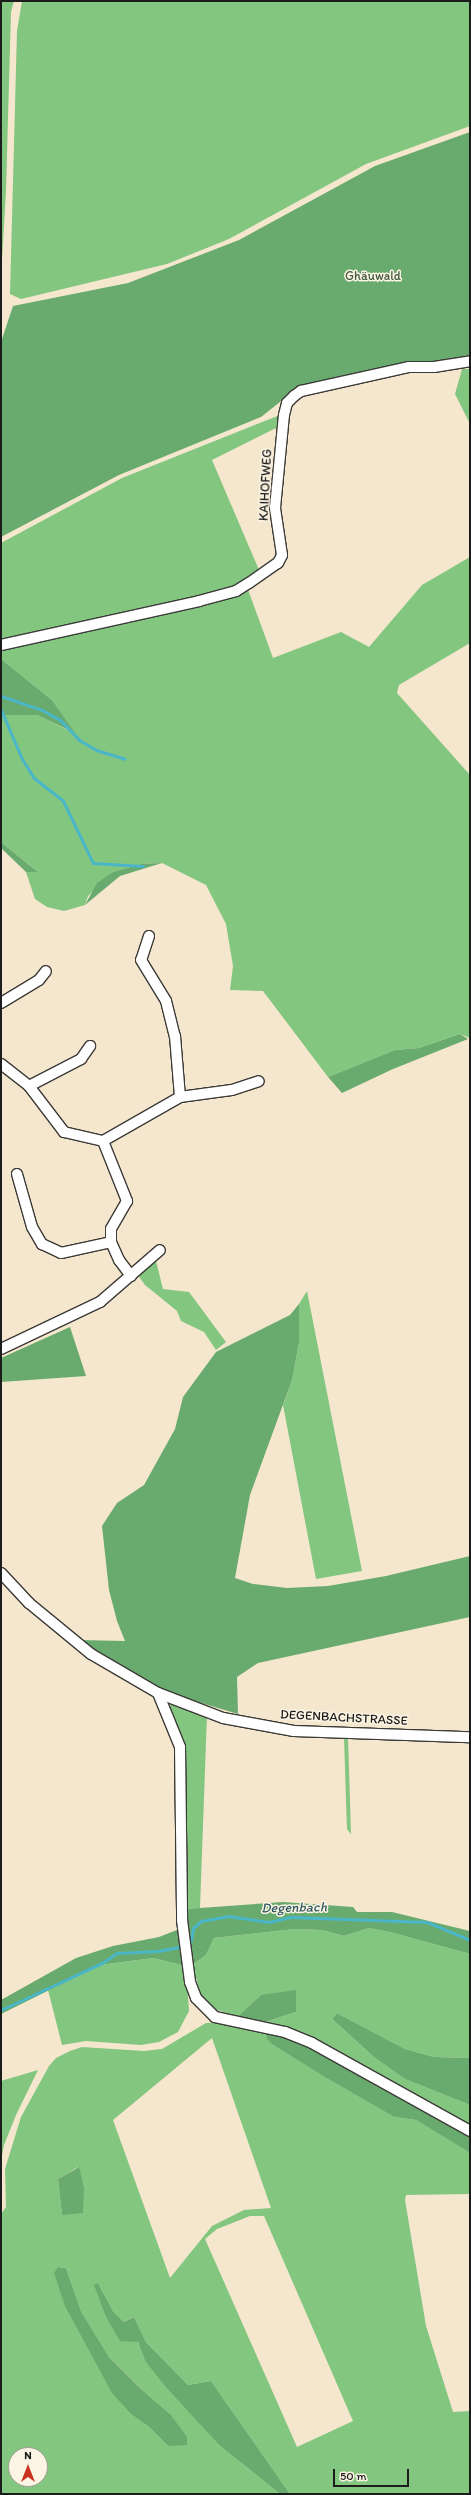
<!DOCTYPE html>
<html>
<head>
<meta charset="utf-8">
<style>
  body { margin:0 }
  #map { position:relative; width:471px; height:2495px; overflow:hidden; background:#f4e7cd; font-family:Itim,sans-serif }
  div>[style] { position:absolute }
  .green>* { inset:0; background:#82c680 }
  .forest>* { inset:0; background:#69ab6e }
  .stream>* { height:3px; margin:-1.5px; padding:0 1.5px; transform-origin:1.5px; border-radius:1.5px; background:#4bb6c8 }
  .roads { filter:drop-shadow(1px 0 #3c3a37) drop-shadow(-1px 0 #3c3a37) drop-shadow(0 1px #3c3a37) drop-shadow(0 -1px #3c3a37) }
  .minor>* { height:10px; margin:-5px; padding:0 5px; transform-origin:5px; border-radius:5px; background:#fff }
  span { translate:-50% -50%; white-space:nowrap; text-align:center; line-height:1.15; -webkit-text-stroke:3px #fcf5e5; paint-order:stroke }
  .park-label { font-size:13px; color:#40583f }
  .street-label { font-size:13px; color:#1c1c1c }
  .water-label { font-size:14px; color:#2f5a61; font-style:italic }
  .frame { position:absolute; inset:0; border:2px solid #1c1c1c; pointer-events:none }
  .north { position:absolute; left:8px; top:2447px; width:40px; height:40px; box-sizing:border-box; background:#fcf5e5; border:1px solid #a29e95; border-radius:50%; rotate:0deg; font-size:11px; font-weight:700; line-height:16px; text-align:center; color:#1c1c1c }
  .north::after { content:''; display:block; margin:auto; width:14px; height:18px; background:#c8321e; clip-path:polygon(50% 0,100% 100%,50% 72%,0 100%) }
  .scale { position:absolute; left:333px; top:2469px; width:76px; height:18px; box-sizing:border-box; border:2px solid #1c1c1c; border-top:0; padding-left:5px; font-size:12px; line-height:14px; white-space:nowrap; color:#1c1c1c; -webkit-text-stroke:3px #fcf5e5; paint-order:stroke }
</style>
</head>
<body>
<div id="map">
  <div class="green">
    <div style="clip-path:polygon(1px 1px,14px 1px,11px 12px,6px 190px,1px 278px)"></div>
    <div style="clip-path:polygon(22px 1px,470px 1px,470px 126px,366px 164px,229px 239px,167px 264px,21px 299px,10px 294px,17px 31px)"></div>
    <div style="clip-path:polygon(462px 369px,470px 369px,470px 424px,455px 394px)"></div>
    <div style="clip-path:polygon(280px 415px,280px 426px,212px 460px,259px 570px,252px 576px,231px 588px,205px 596px,1px 641px,1px 543px,122px 478px)"></div>
    <div style="clip-path:polygon(470px 557px,470px 643px,399px 685px,397px 693px,470px 775px,470px 1038px,460px 1034px,419px 1048px,395px 1050px,328px 1077px,263px 991px,230px 990px,233px 966px,226px 924px,206px 885px,162px 863px,141px 864px,113px 872px,88px 896px,85px 905px,64px 911px,47px 907px,35px 899px,26px 872px,37px 871px,1px 842px,1px 715px,37px 715px,74px 733px,52px 700px,1px 659px,1px 648px,247px 587px,273px 658px,341px 632px,369px 647px,422px 585px)"></div>
    <div style="clip-path:polygon(155px 1257px,163px 1289px,189px 1292px,226px 1342px,216px 1350px,204px 1332px,181px 1321px,177px 1311px,145px 1285px,137px 1274px)"></div>
    <div style="clip-path:polygon(307px 1291px,362px 1571px,316px 1579px,283px 1405px,292px 1380px,299px 1343px,299px 1304px)"></div>
    <div style="clip-path:polygon(174px 1703px,207px 1715px,200px 1908px,186px 1909px,184px 1765px,167px 1708px)"></div>
    <div style="clip-path:polygon(344px 1738px,348px 1739px,351px 1834px,347px 1829px)"></div>
    <div style="clip-path:polygon(369px 1928px,390px 1932px,470px 1954px,470px 2058px,434px 2057px,405px 2049px,337px 2013px,332px 2019px,375px 2058px,405px 2079px,470px 2105px,470px 2128px,296px 2030px,265px 2022px,296px 2012px,261px 1995px,237px 2017px,212px 2008px,201px 1995px,192px 1965px,206px 1955px,214px 1938px,295px 1929px,322px 1930px,344px 1936px)"></div>
    <div style="clip-path:polygon(153px 1958px,186px 1966px,189px 2011px,178px 2032px,159px 2042px,141px 2045px,86px 2041px,62px 2045px,48px 1990px,100px 1965px)"></div>
    <div style="clip-path:polygon(evenodd,226px 2022px,266px 2031px,273px 2045px,326px 2078px,394px 2117px,416px 2120px,470px 2153px,470px 2194px,406px 2195px,405px 2200px,426px 2326px,453px 2412px,470px 2411px,470px 2494px,290px 2494px,211px 2381px,188px 2385px,146px 2342px,134px 2317px,124px 2322px,113px 2311px,98px 2283px,106px 2317px,138px 2342px,145px 2361px,219px 2445px,280px 2494px,1px 2494px,1px 2214px,6px 2207px,5px 2169px,21px 2117px,49px 2066px,56px 2058px,70px 2051px,82px 2047px,144px 2051px,162px 2049px,206px 2023px,226px 2022px,212px 2038px,271px 2208px,244px 2210px,212px 2226px,170px 2278px,113px 2120px,212px 2038px,226px 2022px,78px 2167px,84px 2187px,62px 2215px,58px 2179px,78px 2167px,226px 2022px,250px 2216px,264px 2216px,353px 2421px,297px 2447px,205px 2239px,217px 2229px,250px 2216px,226px 2022px,58px 2267px,66px 2268px,81px 2311px,109px 2357px,140px 2388px,170px 2414px,168px 2446px,149px 2427px,132px 2415px,58px 2267px,226px 2022px,16px 2455px,40px 2455px,40px 2479px,16px 2479px,16px 2455px)"></div>
    <div style="clip-path:polygon(38px 2070px,16px 2115px,4px 2145px,1px 2161px,1px 2081px)"></div>
  </div>
  <div class="forest">
    <div style="clip-path:polygon(470px 132px,470px 358px,290px 394px,261px 417px,119px 475px,1px 537px,1px 342px,13px 306px,128px 283px,239px 240px,375px 166px)"></div>
    <div style="clip-path:polygon(1px 659px,52px 700px,75px 733px,37px 715px,1px 715px)"></div>
    <div style="clip-path:polygon(1px 842px,38px 872px,26px 872px,1px 848px)"></div>
    <div style="clip-path:polygon(162px 863px,120px 876px,85px 905px,97px 883px,113px 872px,141px 864px)"></div>
    <div style="clip-path:polygon(460px 1034px,468px 1039px,393px 1069px,342px 1093px,328px 1077px,395px 1050px,419px 1048px)"></div>
    <div style="clip-path:polygon(299px 1304px,299px 1343px,292px 1380px,250px 1495px,235px 1578px,253px 1584px,287px 1588px,328px 1586px,386px 1576px,470px 1556px,470px 1617px,258px 1663px,237px 1677px,238px 1714px,155px 1689px,83px 1646px,79px 1640px,125px 1641px,117px 1621px,109px 1590px,102px 1526px,117px 1503px,144px 1485px,175px 1429px,183px 1397px,216px 1352px,290px 1315px)"></div>
    <div style="clip-path:polygon(70px 1327px,86px 1376px,1px 1382px,1px 1358px)"></div>
    <div style="clip-path:polygon(283px 1902px,353px 1907px,357px 1912px,392px 1912px,470px 1931px,470px 1954px,390px 1932px,369px 1928px,344px 1936px,322px 1930px,295px 1929px,214px 1938px,206px 1955px,192px 1965px,186px 1909px)"></div>
    <div style="clip-path:polygon(182px 1928px,186px 1966px,153px 1958px,100px 1965px,1px 2014px,1px 2000px,76px 1958px,113px 1946px,159px 1937px)"></div>
    <div style="clip-path:polygon(296px 1990px,296px 2012px,265px 2022px,237px 2017px,261px 1995px)"></div>
    <div style="clip-path:polygon(337px 2013px,405px 2049px,434px 2057px,470px 2058px,470px 2105px,405px 2079px,375px 2058px,332px 2019px)"></div>
    <div style="clip-path:polygon(266px 2031px,281px 2034px,323px 2053px,470px 2135px,470px 2153px,416px 2120px,394px 2117px,326px 2078px,273px 2045px,267px 2039px)"></div>
    <div style="clip-path:polygon(79px 2167px,84px 2187px,83px 2213px,62px 2215px,58px 2179px)"></div>
    <div style="clip-path:polygon(58px 2267px,66px 2268px,81px 2311px,109px 2357px,140px 2388px,170px 2414px,187px 2437px,187px 2445px,168px 2446px,149px 2427px,132px 2415px,112px 2393px,65px 2306px,54px 2273px)"></div>
    <div style="clip-path:polygon(98px 2283px,113px 2311px,124px 2322px,134px 2317px,146px 2342px,188px 2385px,211px 2381px,290px 2494px,280px 2494px,219px 2445px,166px 2387px,145px 2361px,138px 2342px,120px 2341px,106px 2317px,94px 2285px)"></div>
  </div>
  <div class="stream">
    <div style="left:1px;top:696px;width:43px;rotate:18.9deg"></div>
    <div style="left:42px;top:710px;width:21px;rotate:29deg"></div>
    <div style="left:60px;top:720px;width:28px;rotate:46deg"></div>
    <div style="left:79px;top:740px;width:20px;rotate:30deg"></div>
    <div style="left:96px;top:750px;width:30px;rotate:17deg"></div>
    <div style="left:1px;top:710px;width:53px;rotate:66.8deg"></div>
    <div style="left:22px;top:759px;width:22px;rotate:58deg"></div>
    <div style="left:34px;top:778px;width:37px;rotate:38deg"></div>
    <div style="left:63px;top:801px;width:69px;rotate:64.2deg"></div>
    <div style="left:93px;top:863px;width:50px;rotate:3.4deg"></div>
    <div style="left:187px;top:1943px;width:5px;rotate:-37deg"></div>
    <div style="left:191px;top:1940px;width:12px;rotate:-81deg"></div>
    <div style="left:193px;top:1928px;width:11px;rotate:-41deg"></div>
    <div style="left:201px;top:1921px;width:27px;rotate:-10deg"></div>
    <div style="left:228px;top:1916px;width:41px;rotate:8.3deg"></div>
    <div style="left:269px;top:1922px;width:23px;rotate:-13deg"></div>
    <div style="left:291px;top:1917px;width:136px;rotate:2.1deg"></div>
    <div style="left:427px;top:1922px;width:47px;rotate:22.7deg"></div>
    <div style="left:1px;top:2010px;width:111px;rotate:-25deg"></div>
    <div style="left:102px;top:1963px;width:18px;rotate:-34deg"></div>
    <div style="left:117px;top:1953px;width:41px;rotate:-2.8deg"></div>
    <div style="left:158px;top:1951px;width:25px;rotate:-11deg"></div>
  </div>
  <div class="roads">
    <div class="minor">
      <div style="left:1px;top:645px;width:203px;rotate:-12.5deg"></div>
      <div style="left:199px;top:601px;width:38px;rotate:-15deg"></div>
      <div style="left:236px;top:591px;width:15px;rotate:-32deg"></div>
      <div style="left:249px;top:583px;width:35px;rotate:-35deg"></div>
      <div style="left:278px;top:563px;width:9px;rotate:-63deg"></div>
      <div style="left:282px;top:555px;width:48px;rotate:-98.5deg"></div>
      <div style="left:275px;top:508px;width:93px;rotate:-84.5deg"></div>
      <div style="left:284px;top:415px;width:12px;rotate:-76deg"></div>
      <div style="left:287px;top:403px;width:10px;rotate:-45deg"></div>
      <div style="left:294px;top:396px;width:9px;rotate:-36deg"></div>
      <div style="left:301px;top:391px;width:111px;rotate:-12.5deg"></div>
      <div style="left:409px;top:367px;width:25px"></div>
      <div style="left:434px;top:367px;width:36px;rotate:-9deg"></div>
      <div style="left:149px;top:936px;width:25px;rotate:108deg"></div>
      <div style="left:141px;top:960px;width:48px;rotate:58.6deg"></div>
      <div style="left:166px;top:1001px;width:36px;rotate:76deg"></div>
      <div style="left:175px;top:1036px;width:61px;rotate:85.3deg"></div>
      <div style="left:1px;top:1003px;width:44px;rotate:-31.2deg"></div>
      <div style="left:39px;top:980px;width:11px;rotate:-52deg"></div>
      <div style="left:1px;top:1064px;width:36px;rotate:38deg"></div>
      <div style="left:29px;top:1086px;width:58px;rotate:52.7deg"></div>
      <div style="left:64px;top:1132px;width:40px;rotate:13deg"></div>
      <div style="left:103px;top:1141px;width:65px;rotate:68.2deg"></div>
      <div style="left:127px;top:1201px;width:32px;rotate:120deg"></div>
      <div style="left:111px;top:1229px;width:13px;rotate:90deg"></div>
      <div style="left:111px;top:1242px;width:20px;rotate:66deg"></div>
      <div style="left:119px;top:1260px;width:20px;rotate:53deg"></div>
      <div style="left:29px;top:1086px;width:59px;rotate:-27.4deg"></div>
      <div style="left:81px;top:1059px;width:16px;rotate:-55deg"></div>
      <div style="left:103px;top:1141px;width:89px;rotate:-29.7deg"></div>
      <div style="left:180px;top:1097px;width:52px;rotate:-7.7deg"></div>
      <div style="left:232px;top:1090px;width:28px;rotate:-18deg"></div>
      <div style="left:17px;top:1174px;width:55px;rotate:74.2deg"></div>
      <div style="left:32px;top:1227px;width:20px;rotate:60deg"></div>
      <div style="left:42px;top:1244px;width:21px;rotate:25deg"></div>
      <div style="left:61px;top:1253px;width:51px;rotate:-12.4deg"></div>
      <div style="left:1px;top:1349px;width:110px;rotate:-25.4deg"></div>
      <div style="left:100px;top:1302px;width:79px;rotate:-40.9deg"></div>
      <div style="left:1px;top:1573px;width:41px;rotate:47deg"></div>
      <div style="left:29px;top:1603px;width:80px;rotate:39.4deg"></div>
      <div style="left:91px;top:1654px;width:78px;rotate:30.2deg"></div>
      <div style="left:158px;top:1693px;width:70px;rotate:21deg"></div>
      <div style="left:223px;top:1718px;width:72px;rotate:10.4deg"></div>
      <div style="left:294px;top:1731px;width:176px;rotate:2deg"></div>
      <div style="left:158px;top:1693px;width:58px;rotate:67.8deg"></div>
      <div style="left:180px;top:1747px;width:173px;rotate:89.3deg"></div>
      <div style="left:182px;top:1920px;width:63px;rotate:82.6deg"></div>
      <div style="left:190px;top:1982px;width:17px;rotate:69deg"></div>
      <div style="left:196px;top:1998px;width:27px;rotate:45deg"></div>
      <div style="left:215px;top:2017px;width:72px;rotate:12.1deg"></div>
      <div style="left:285px;top:2032px;width:29px;rotate:22deg"></div>
      <div style="left:312px;top:2043px;width:181px;rotate:29.1deg"></div>
    </div>
  </div>
  <div class="park-label">
    <span style="left:373px;top:276px">Ghäuwald</span>
  </div>
  <div class="street-label">
    <span style="left:266px;top:485px;rotate:-87deg">KAIHOFWEG</span>
    <span style="left:344px;top:1718px;rotate:3deg">DEGENBACHSTRASSE</span>
  </div>
  <div class="water-label">
    <span style="left:294px;top:1908px;rotate:-1deg">Degenbach</span>
  </div>
  <div class="frame"></div>
  <div class="north">N</div>
  <div class="scale">50 m</div>
</div>
</body>
</html>
